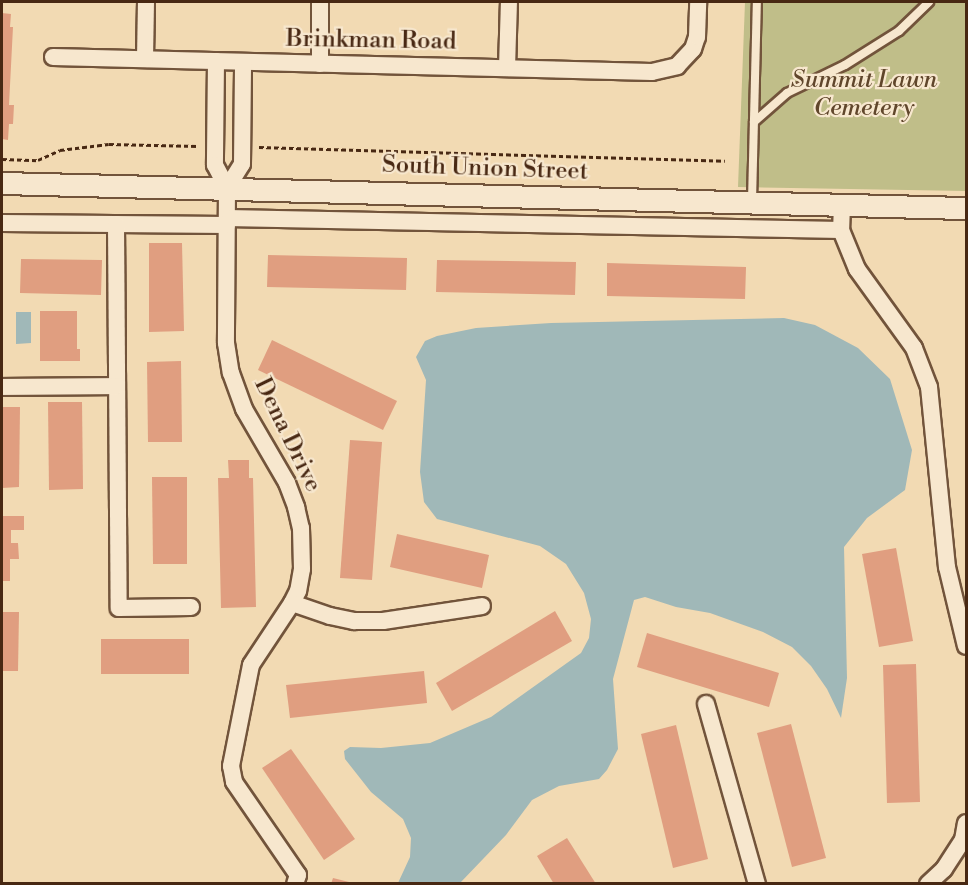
<!DOCTYPE html>
<html>
<head>
<meta charset="utf-8">
<style>
  body { margin:0 }
  #map { position:relative; width:968px; height:885px; overflow:hidden; background:#f2dab3; font-family:"Libre Bodoni",serif }
  div>[style] { position:absolute }
  .green>* { inset:0; background:#c0be89 }
  .water>* { inset:0; background:#a0b8b8 }
  .building>* { inset:0; background:#e09e80 }
  .path>* { height:3px; margin-top:-1.5px; transform-origin:0; background:repeating-linear-gradient(90deg,#482813 0 4.5px,transparent 0 7.5px) }
  .roads { filter:drop-shadow(2px 0 #72543b) drop-shadow(-2px 0 #72543b) drop-shadow(0 2px #72543b) drop-shadow(0 -2px #72543b) }
  .service>* { height:8px; margin:-4px; padding:0 4px; transform-origin:4px; border-radius:4px; background:#f7e7ce }
  .minor>* { height:16px; margin:-8px; padding:0 8px; transform-origin:8px; border-radius:8px; background:#f7e7ce }
  .tertiary>* { height:21px; margin:-10.5px; padding:0 10.5px; transform-origin:10.5px; border-radius:10.5px; background:#f7e7ce }
  span { translate:-50% -50%; white-space:nowrap; text-align:center; line-height:1.15; -webkit-text-stroke:4.5px #f7e7ce; paint-order:stroke }
  .street-label { font-size:24px; color:#482813 }
  .park-label { font-size:24px; color:#60462b; font-style:italic }
  .frame { position:absolute; inset:0; border:3px solid #482813; pointer-events:none }
</style>
</head>
<body>
<div id="map">
  <div class="green">
    <div style="clip-path:polygon(745px 2px,966px 2px,966px 191px,738px 187px)"></div>
  </div>
  <div class="water">
    <div style="clip-path:polygon(16px 312px,31px 312px,31px 343px,16px 344px)"></div>
    <div style="clip-path:polygon(784px 318px,815px 325px,858px 348px,890px 379px,912px 450px,905px 490px,867px 518px,844px 547px,847px 678px,841px 718px,827px 689px,811px 666px,792px 647px,763px 632px,710px 613px,676px 607px,645px 597px,634px 600px,613px 679px,618px 749px,607px 770px,599px 779px,559px 786px,532px 800px,506px 835px,460px 883px,398px 883px,410px 857px,411px 838px,403px 819px,371px 792px,345px 759px,344px 751px,350px 747px,381px 748px,430px 743px,491px 717px,581px 653px,589px 638px,591px 619px,584px 593px,566px 564px,540px 546px,437px 519px,424px 502px,420px 472px,426px 380px,416px 357px,425px 341px,437px 336px,476px 328px,551px 323px)"></div>
  </div>
  <div class="building">
    <div style="clip-path:polygon(2px 13px,11px 14px,10px 27px,13px 27px,9px 105px,14px 105px,13px 124px,9px 124px,8px 140px,2px 139px)"></div>
    <div style="clip-path:polygon(149px 243px,182px 243px,184px 331px,149px 332px)"></div>
    <div style="clip-path:polygon(268px 255px,407px 258px,406px 290px,267px 287px)"></div>
    <div style="clip-path:polygon(21px 259px,102px 260px,101px 295px,20px 293px)"></div>
    <div style="clip-path:polygon(437px 260px,576px 262px,575px 295px,436px 292px)"></div>
    <div style="clip-path:polygon(607px 263px,746px 267px,745px 299px,607px 296px)"></div>
    <div style="clip-path:polygon(40px 311px,77px 311px,77px 349px,80px 349px,80px 361px,40px 361px)"></div>
    <div style="clip-path:polygon(272px 340px,397px 401px,383px 430px,258px 370px)"></div>
    <div style="clip-path:polygon(181px 361px,182px 442px,148px 442px,147px 362px)"></div>
    <div style="clip-path:polygon(48px 402px,82px 402px,83px 489px,49px 490px)"></div>
    <div style="clip-path:polygon(2px 407px,20px 407px,19px 487px,2px 488px)"></div>
    <div style="clip-path:polygon(350px 440px,382px 442px,372px 580px,340px 578px)"></div>
    <div style="clip-path:polygon(228px 460px,249px 460px,249px 478px,253px 478px,256px 607px,221px 608px,218px 478px,229px 478px)"></div>
    <div style="clip-path:polygon(152px 477px,187px 477px,187px 564px,153px 564px)"></div>
    <div style="clip-path:polygon(2px 516px,24px 516px,24px 530px,11px 530px,11px 543px,18px 543px,19px 559px,10px 559px,10px 581px,2px 581px)"></div>
    <div style="clip-path:polygon(397px 534px,489px 555px,482px 588px,390px 567px)"></div>
    <div style="clip-path:polygon(896px 548px,913px 641px,879px 647px,862px 554px)"></div>
    <div style="clip-path:polygon(555px 611px,572px 641px,452px 711px,436px 683px)"></div>
    <div style="clip-path:polygon(2px 612px,19px 612px,18px 671px,2px 671px)"></div>
    <div style="clip-path:polygon(647px 633px,779px 673px,769px 707px,637px 667px)"></div>
    <div style="clip-path:polygon(101px 639px,189px 639px,189px 674px,101px 674px)"></div>
    <div style="clip-path:polygon(916px 664px,920px 802px,887px 803px,883px 665px)"></div>
    <div style="clip-path:polygon(424px 671px,427px 703px,290px 718px,286px 685px)"></div>
    <div style="clip-path:polygon(791px 724px,826px 858px,792px 867px,757px 733px)"></div>
    <div style="clip-path:polygon(676px 725px,708px 859px,673px 868px,641px 734px)"></div>
    <div style="clip-path:polygon(291px 749px,355px 839px,324px 860px,262px 768px)"></div>
    <div style="clip-path:polygon(567px 838px,596px 884px,554px 884px,537px 856px)"></div>
    <div style="clip-path:polygon(333px 878px,353px 883px,353px 884px,331px 884px)"></div>
  </div>
  <div class="path">
    <div style="left:259px;top:147px;width:466px;rotate:1.7deg"></div>
    <div style="left:2px;top:159px;width:36px;rotate:2deg"></div>
    <div style="left:38px;top:160px;width:24px;rotate:-24deg"></div>
    <div style="left:60px;top:150px;width:49px;rotate:-7deg"></div>
    <div style="left:109px;top:144px;width:89px;rotate:1.3deg"></div>
  </div>
  <div class="roads">
    <div class="service">
      <div style="left:754px;top:122px;width:44px;rotate:-41.3deg"></div>
      <div style="left:787px;top:93px;width:64px;rotate:-25.8deg"></div>
      <div style="left:845px;top:65px;width:64px;rotate:-32.2deg"></div>
      <div style="left:899px;top:31px;width:42px;rotate:-44deg"></div>
      <div style="left:752px;top:201px;width:199px;rotate:-88.6deg"></div>
    </div>
    <div class="minor">
      <div style="left:53px;top:57px;width:599px;rotate:1.43deg"></div>
      <div style="left:652px;top:72px;width:26px;rotate:-13deg"></div>
      <div style="left:677px;top:66px;width:23px;rotate:-47deg"></div>
      <div style="left:693px;top:49px;width:13px;rotate:-72deg"></div>
      <div style="left:697px;top:37px;width:35px;rotate:-88deg"></div>
      <div style="left:145px;top:59px;width:57px;rotate:-89deg"></div>
      <div style="left:216px;top:61px;width:104px;rotate:90.6deg"></div>
      <div style="left:215px;top:165px;width:26px;rotate:62deg"></div>
      <div style="left:320px;top:64px;width:62px;rotate:-90deg"></div>
      <div style="left:507px;top:68px;width:66px;rotate:-88.3deg"></div>
      <div style="left:227px;top:188px;width:155px;rotate:90.4deg"></div>
      <div style="left:226px;top:343px;width:30px;rotate:81deg"></div>
      <div style="left:231px;top:373px;width:38px;rotate:70deg"></div>
      <div style="left:244px;top:409px;width:86px;rotate:59.8deg"></div>
      <div style="left:287px;top:483px;width:26px;rotate:69deg"></div>
      <div style="left:296px;top:507px;width:22px;rotate:77deg"></div>
      <div style="left:301px;top:528px;width:41px;rotate:88.6deg"></div>
      <div style="left:302px;top:569px;width:22px;rotate:100deg"></div>
      <div style="left:298px;top:591px;width:13px;rotate:117deg"></div>
      <div style="left:292px;top:603px;width:74px;rotate:123.5deg"></div>
      <div style="left:251px;top:665px;width:103px;rotate:101.2deg"></div>
      <div style="left:231px;top:766px;width:16px;rotate:79deg"></div>
      <div style="left:234px;top:782px;width:113px;rotate:55.5deg"></div>
      <div style="left:298px;top:875px;width:9px;rotate:108deg"></div>
      <div style="left:227px;top:188px;width:28px;rotate:-58deg"></div>
      <div style="left:242px;top:164px;width:102px;rotate:-89.4deg"></div>
      <div style="left:842px;top:204px;width:26px;rotate:92deg"></div>
      <div style="left:841px;top:230px;width:42px;rotate:67.7deg"></div>
      <div style="left:857px;top:269px;width:97px;rotate:54.2deg"></div>
      <div style="left:914px;top:348px;width:42px;rotate:69deg"></div>
      <div style="left:929px;top:387px;width:181px;rotate:84.3deg"></div>
      <div style="left:947px;top:567px;width:81px;rotate:76.5deg"></div>
      <div style="left:227px;top:218px;width:614px;rotate:1.12deg"></div>
      <div style="left:2px;top:223px;width:225px;rotate:0.5deg"></div>
      <div style="left:116px;top:224px;width:384px;rotate:89.6deg"></div>
      <div style="left:119px;top:608px;width:72px;rotate:-0.8deg"></div>
      <div style="left:2px;top:387px;width:115px;rotate:-0.5deg"></div>
      <div style="left:292px;top:603px;width:40px;rotate:18.9deg"></div>
      <div style="left:330px;top:616px;width:25px;rotate:12deg"></div>
      <div style="left:354px;top:621px;width:29px"></div>
      <div style="left:383px;top:621px;width:100px;rotate:-8.6deg"></div>
      <div style="left:706px;top:704px;width:187px;rotate:74.2deg"></div>
      <div style="left:928px;top:884px;width:22px;rotate:-43deg"></div>
      <div style="left:944px;top:869px;width:35px;rotate:-57deg"></div>
      <div style="left:963px;top:840px;width:17px;rotate:-80deg"></div>
    </div>
    <div class="tertiary">
      <div style="left:2px;top:183px;width:964px;rotate:1.49deg"></div>
    </div>
  </div>
  <div class="street-label">
    <span style="left:371px;top:41px;rotate:1deg">Brinkman Road</span>
    <span style="left:485px;top:169px;rotate:2deg">South Union Street</span>
    <span style="left:287px;top:435px;rotate:64deg">Dena Drive</span>
  </div>
  <div class="park-label">
    <span style="left:864px;top:95px">Summit Lawn<br>Cemetery</span>
  </div>
  <div class="frame"></div>
</div>
</body>
</html>
